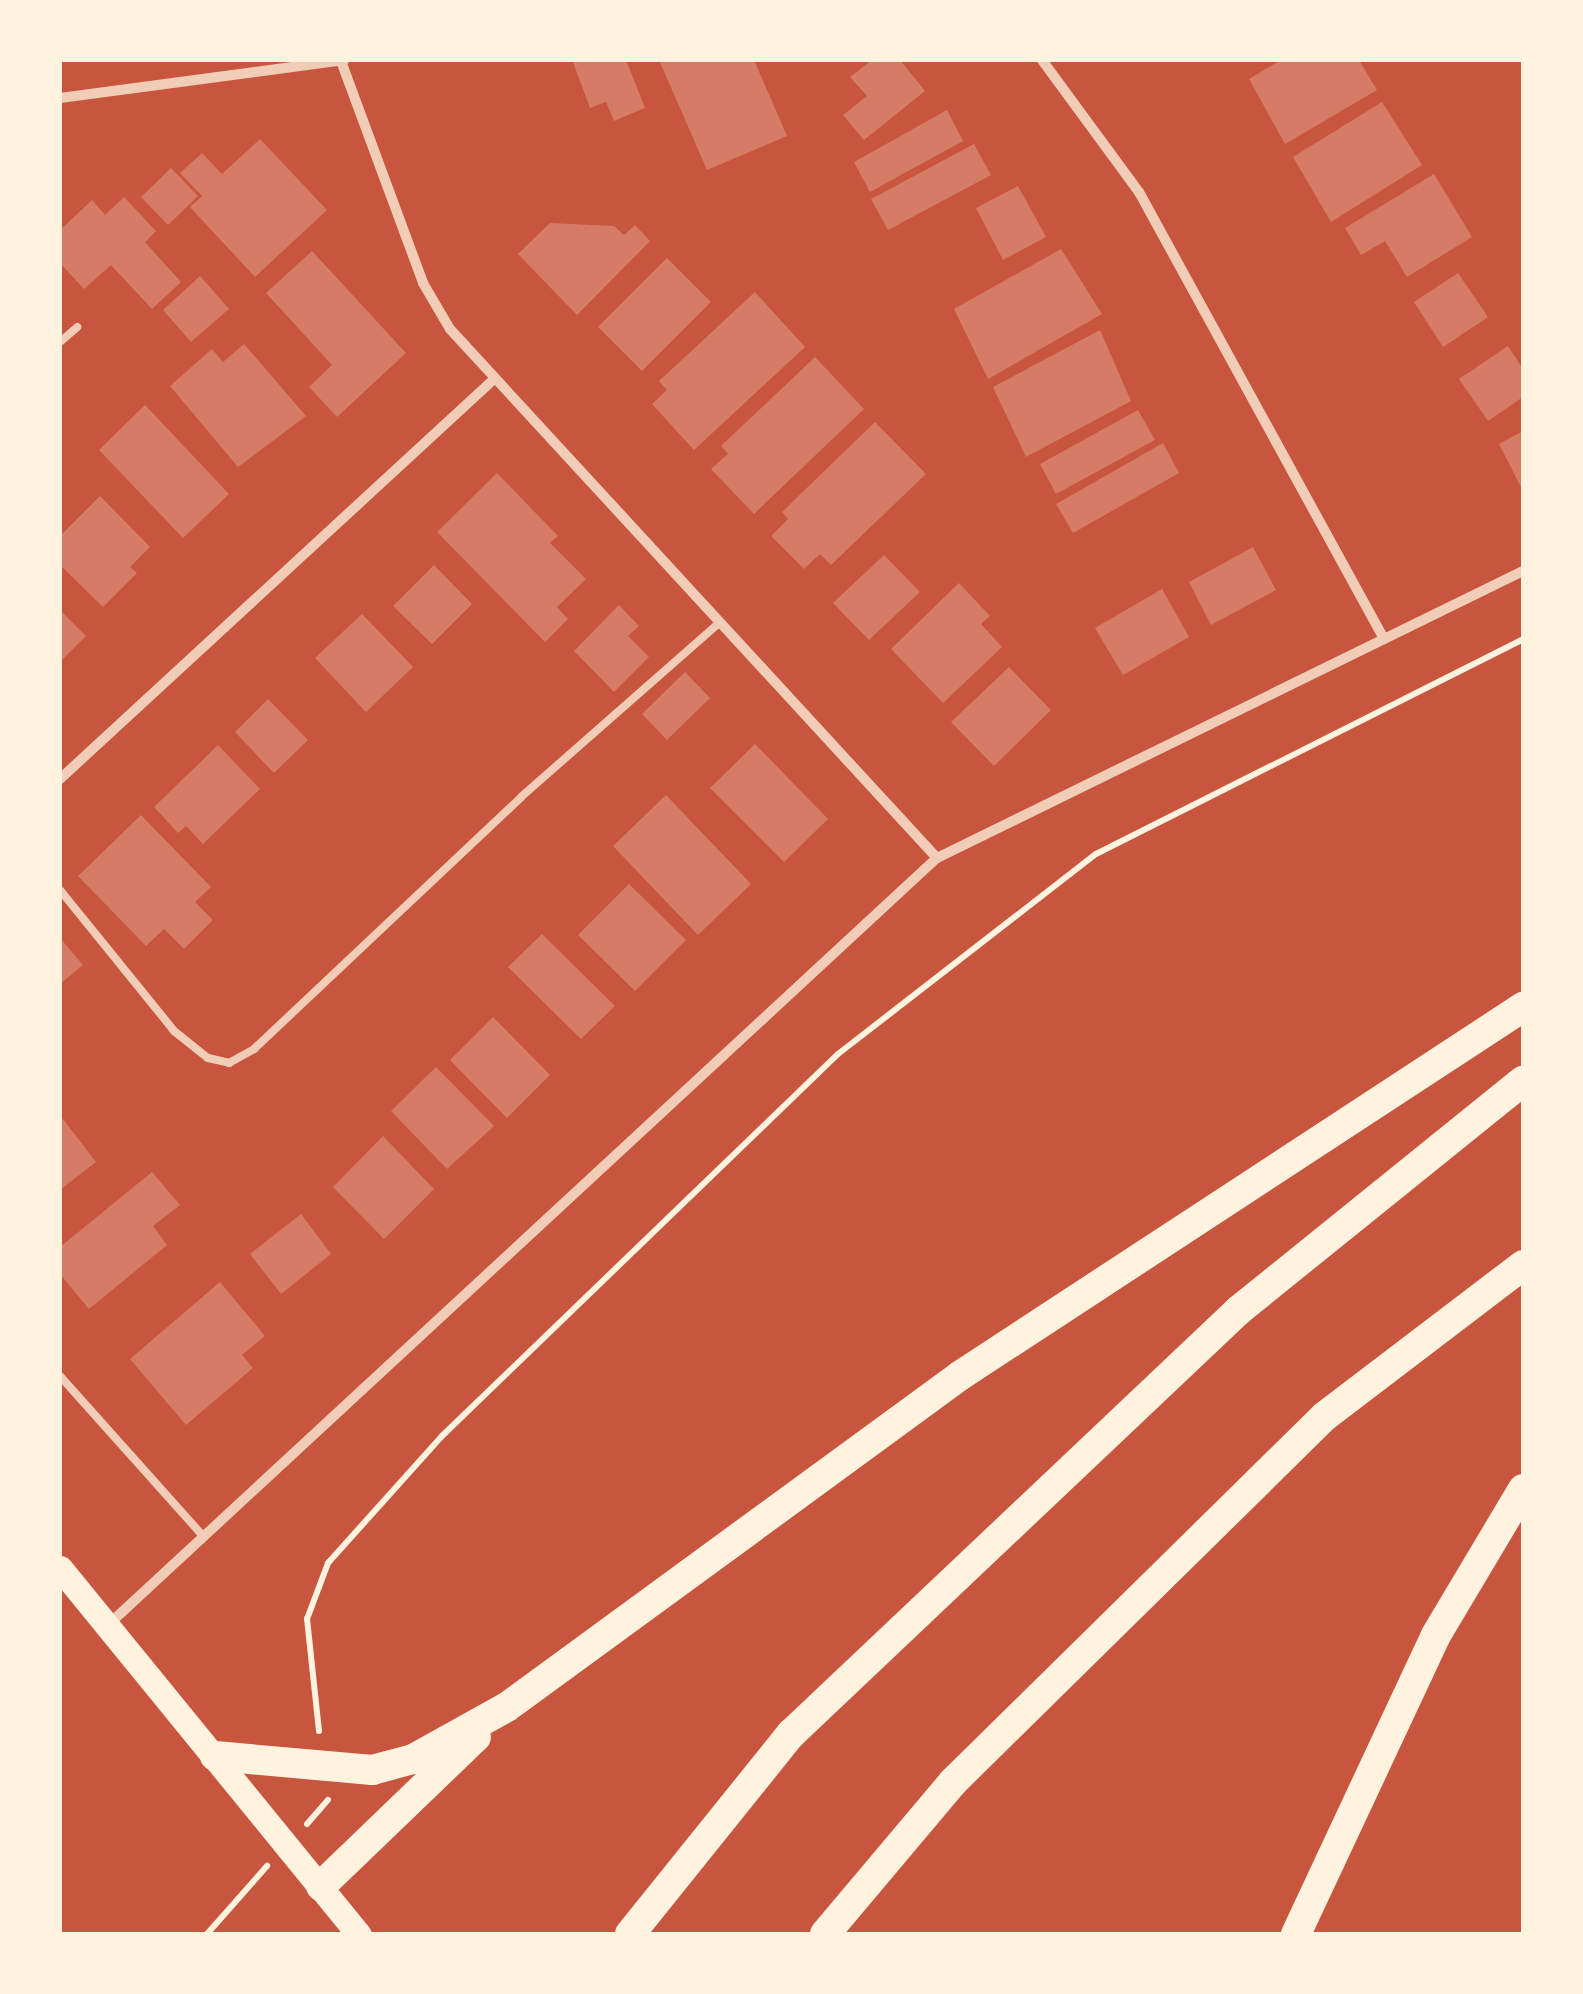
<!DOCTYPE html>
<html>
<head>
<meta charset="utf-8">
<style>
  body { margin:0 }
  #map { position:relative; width:1583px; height:1994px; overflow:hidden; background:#c8553d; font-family:"Titillium Web",sans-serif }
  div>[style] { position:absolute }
  .building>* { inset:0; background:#d67c66 }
  .path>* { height:6px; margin:-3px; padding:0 3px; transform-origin:3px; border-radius:3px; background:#fff3e0 }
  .service>* { height:8px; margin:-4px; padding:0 4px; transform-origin:4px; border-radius:4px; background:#f1ccb7 }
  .minor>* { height:10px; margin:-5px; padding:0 5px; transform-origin:5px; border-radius:5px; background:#f1ccb7 }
  .primary>* { height:25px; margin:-12.5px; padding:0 12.5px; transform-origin:12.5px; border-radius:12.5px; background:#fff3e0 }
  .motorway>* { height:30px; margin:-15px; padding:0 15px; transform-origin:15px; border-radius:15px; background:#fff3e0 }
  span { translate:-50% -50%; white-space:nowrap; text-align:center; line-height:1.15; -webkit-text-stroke:8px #fff3e0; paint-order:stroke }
  .frame { position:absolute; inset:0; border:62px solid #fff3e0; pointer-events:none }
</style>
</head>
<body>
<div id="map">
  <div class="building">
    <div style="clip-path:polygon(579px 60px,626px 60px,645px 108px,614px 121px,606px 102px,590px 108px,573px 62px)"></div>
    <div style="clip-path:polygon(659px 60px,754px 60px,787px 136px,707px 170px)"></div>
    <div style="clip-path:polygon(872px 60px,900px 60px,925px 91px,864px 140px,843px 115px,867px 96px,850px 77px)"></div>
    <div style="clip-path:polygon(1281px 60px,1359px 60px,1377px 90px,1285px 144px,1249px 79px)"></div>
    <div style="clip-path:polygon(1382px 102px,1422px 165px,1331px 222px,1293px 157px)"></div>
    <div style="clip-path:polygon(947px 110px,963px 141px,870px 192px,854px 162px)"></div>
    <div style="clip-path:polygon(260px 139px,327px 210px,255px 277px,190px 207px,202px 196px,180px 173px,202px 153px,222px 174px)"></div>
    <div style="clip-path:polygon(974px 144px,991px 175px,888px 230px,871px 199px)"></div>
    <div style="clip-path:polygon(171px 168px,198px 196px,168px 225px,141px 197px)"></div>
    <div style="clip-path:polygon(1434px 174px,1472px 237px,1407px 277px,1385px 241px,1361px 255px,1345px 228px)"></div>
    <div style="clip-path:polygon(1018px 186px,1046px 237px,1003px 260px,976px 208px)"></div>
    <div style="clip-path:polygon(124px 197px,156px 231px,145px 242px,181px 282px,152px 309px,111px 265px,84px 289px,60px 263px,60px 230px,92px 200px,105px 215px)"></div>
    <div style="clip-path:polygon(550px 223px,614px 226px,624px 235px,635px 225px,650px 241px,577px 315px,518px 254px)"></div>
    <div style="clip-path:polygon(1061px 249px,1102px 314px,988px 379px,954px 309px)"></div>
    <div style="clip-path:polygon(312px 251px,406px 353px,337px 417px,309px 387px,332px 365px,266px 293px)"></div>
    <div style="clip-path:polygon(667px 258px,711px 302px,642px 371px,598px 327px)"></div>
    <div style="clip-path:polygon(1458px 273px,1488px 317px,1443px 347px,1414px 302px)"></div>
    <div style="clip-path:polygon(200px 276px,229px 309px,191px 342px,163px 310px)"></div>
    <div style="clip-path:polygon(755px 292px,805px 347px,694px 450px,652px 404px,667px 390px,659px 381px)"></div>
    <div style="clip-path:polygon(1100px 330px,1131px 401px,1026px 457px,993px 387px)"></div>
    <div style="clip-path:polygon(244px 344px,306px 416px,238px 467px,170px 386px,212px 349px,223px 362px)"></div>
    <div style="clip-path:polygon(1508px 346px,1523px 369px,1523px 397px,1488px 421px,1459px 379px)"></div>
    <div style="clip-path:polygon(815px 357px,864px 409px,754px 514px,711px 469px,728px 454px,721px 446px)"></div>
    <div style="clip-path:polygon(145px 405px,229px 494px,183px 538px,99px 450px)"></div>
    <div style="clip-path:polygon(1138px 410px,1155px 440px,1056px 494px,1040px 464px)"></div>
    <div style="clip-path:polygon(875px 422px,926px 474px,831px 565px,820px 554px,804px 569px,771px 536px,788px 519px,782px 512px)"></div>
    <div style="clip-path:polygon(1523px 431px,1523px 491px,1499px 444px)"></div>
    <div style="clip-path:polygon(1163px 443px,1179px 473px,1073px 533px,1056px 504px)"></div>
    <div style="clip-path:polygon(497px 473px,558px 536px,550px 543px,586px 579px,557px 607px,568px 619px,545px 642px,437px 532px)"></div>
    <div style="clip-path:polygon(100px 496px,150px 547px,130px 567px,137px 573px,103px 607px,60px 565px,60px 536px)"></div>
    <div style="clip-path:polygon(1253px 547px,1276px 590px,1211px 625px,1189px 582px)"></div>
    <div style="clip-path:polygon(884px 555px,920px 592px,869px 640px,833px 603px)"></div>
    <div style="clip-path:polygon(434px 565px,472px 604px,432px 644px,393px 606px)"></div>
    <div style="clip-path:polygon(959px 583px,990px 616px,981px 624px,1002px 647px,943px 703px,891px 649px)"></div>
    <div style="clip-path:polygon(1162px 589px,1189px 637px,1123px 675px,1095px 628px)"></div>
    <div style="clip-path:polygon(619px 605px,639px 626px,628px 636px,649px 657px,614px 692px,574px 651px)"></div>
    <div style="clip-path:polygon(60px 610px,86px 636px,60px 662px)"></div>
    <div style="clip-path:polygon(362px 614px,413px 667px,366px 712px,315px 658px)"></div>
    <div style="clip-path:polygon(1009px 667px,1051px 710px,994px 766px,951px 722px)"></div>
    <div style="clip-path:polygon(685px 672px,710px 698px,667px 740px,642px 714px)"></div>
    <div style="clip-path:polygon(268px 699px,308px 740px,274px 773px,235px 732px)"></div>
    <div style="clip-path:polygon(755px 744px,828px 819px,784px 862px,710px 788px)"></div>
    <div style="clip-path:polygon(218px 745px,260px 789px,203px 844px,186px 826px,178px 833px,154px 807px)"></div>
    <div style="clip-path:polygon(666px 795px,751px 884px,698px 935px,613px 846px)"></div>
    <div style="clip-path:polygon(141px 815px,211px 887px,195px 902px,213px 920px,184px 949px,164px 929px,146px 946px,78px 876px)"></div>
    <div style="clip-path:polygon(629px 884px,686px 940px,635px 991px,578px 935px)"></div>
    <div style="clip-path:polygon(542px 934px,615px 1006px,581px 1039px,508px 967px)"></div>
    <div style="clip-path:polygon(60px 938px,83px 965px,60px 984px)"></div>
    <div style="clip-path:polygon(493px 1017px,550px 1075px,507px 1118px,450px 1060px)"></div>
    <div style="clip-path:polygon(436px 1067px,494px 1126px,447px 1169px,391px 1111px)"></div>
    <div style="clip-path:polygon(63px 1119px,96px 1162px,60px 1190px,60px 1121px)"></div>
    <div style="clip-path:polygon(383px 1136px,434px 1189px,384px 1239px,333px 1187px)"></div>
    <div style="clip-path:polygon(152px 1172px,180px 1205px,153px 1226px,167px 1245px,89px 1309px,60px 1274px,60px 1247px)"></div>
    <div style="clip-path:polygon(301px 1214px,331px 1254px,281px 1294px,250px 1254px)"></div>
    <div style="clip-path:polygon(220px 1282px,265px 1336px,242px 1355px,253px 1368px,186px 1425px,130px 1359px)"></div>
  </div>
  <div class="path">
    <div style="left:319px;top:1731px;width:113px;rotate:-96.1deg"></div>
    <div style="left:307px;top:1619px;width:60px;rotate:-69.4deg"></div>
    <div style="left:328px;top:1563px;width:171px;rotate:-48.1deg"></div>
    <div style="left:442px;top:1436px;width:550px;rotate:-43.97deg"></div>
    <div style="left:838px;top:1054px;width:326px;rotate:-37.8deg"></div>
    <div style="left:1096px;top:854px;width:478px;rotate:-26.7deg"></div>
    <div style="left:307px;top:1824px;width:32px;rotate:-49deg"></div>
    <div style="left:207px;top:1934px;width:91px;rotate:-48.6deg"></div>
  </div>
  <div class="service">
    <div style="left:60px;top:342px;width:23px;rotate:-41deg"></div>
    <div style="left:60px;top:890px;width:181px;rotate:51deg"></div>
    <div style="left:174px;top:1031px;width:43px;rotate:38.5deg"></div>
    <div style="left:208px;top:1058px;width:22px;rotate:13deg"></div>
    <div style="left:229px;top:1063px;width:29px;rotate:-29deg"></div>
    <div style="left:254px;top:1049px;width:367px;rotate:-43.3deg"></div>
    <div style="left:521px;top:797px;width:264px;rotate:-41.3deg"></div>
    <div style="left:60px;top:1376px;width:215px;rotate:48.2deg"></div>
  </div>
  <div class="minor">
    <div style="left:1042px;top:60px;width:164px;rotate:53.7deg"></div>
    <div style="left:1139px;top:192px;width:510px;rotate:61.27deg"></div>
    <div style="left:341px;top:61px;width:237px;rotate:69.7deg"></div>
    <div style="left:423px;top:283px;width:53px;rotate:59.6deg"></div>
    <div style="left:450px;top:329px;width:719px;rotate:47.37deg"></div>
    <div style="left:60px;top:98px;width:287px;rotate:-7.6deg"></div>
    <div style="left:60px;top:779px;width:589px;rotate:-42.66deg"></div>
    <div style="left:108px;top:1625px;width:1129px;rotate:-42.78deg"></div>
    <div style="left:937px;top:858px;width:653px;rotate:-26.09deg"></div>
  </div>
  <div class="primary">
    <div style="left:60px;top:1568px;width:473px;rotate:50.8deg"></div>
  </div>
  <div class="motorway">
    <div style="left:215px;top:1756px;width:158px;rotate:5.1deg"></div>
    <div style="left:372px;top:1770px;width:42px;rotate:-15deg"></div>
    <div style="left:413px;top:1759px;width:107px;rotate:-29deg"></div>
    <div style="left:507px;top:1707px;width:562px;rotate:-36.18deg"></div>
    <div style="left:961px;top:1375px;width:672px;rotate:-33.22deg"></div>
    <div style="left:321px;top:1886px;width:215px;rotate:-43.9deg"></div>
    <div style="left:630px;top:1934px;width:257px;rotate:-51.2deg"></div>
    <div style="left:791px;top:1734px;width:617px;rotate:-43.42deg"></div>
    <div style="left:1239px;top:1310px;width:365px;rotate:-38.9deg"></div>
    <div style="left:825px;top:1934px;width:197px;rotate:-49.9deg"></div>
    <div style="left:952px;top:1783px;width:523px;rotate:-44.54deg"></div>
    <div style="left:1325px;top:1416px;width:249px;rotate:-37.3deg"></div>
    <div style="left:1296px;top:1934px;width:330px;rotate:-64.9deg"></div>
    <div style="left:1436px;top:1635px;width:170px;rotate:-59.2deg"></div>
  </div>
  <div class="frame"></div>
</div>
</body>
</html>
